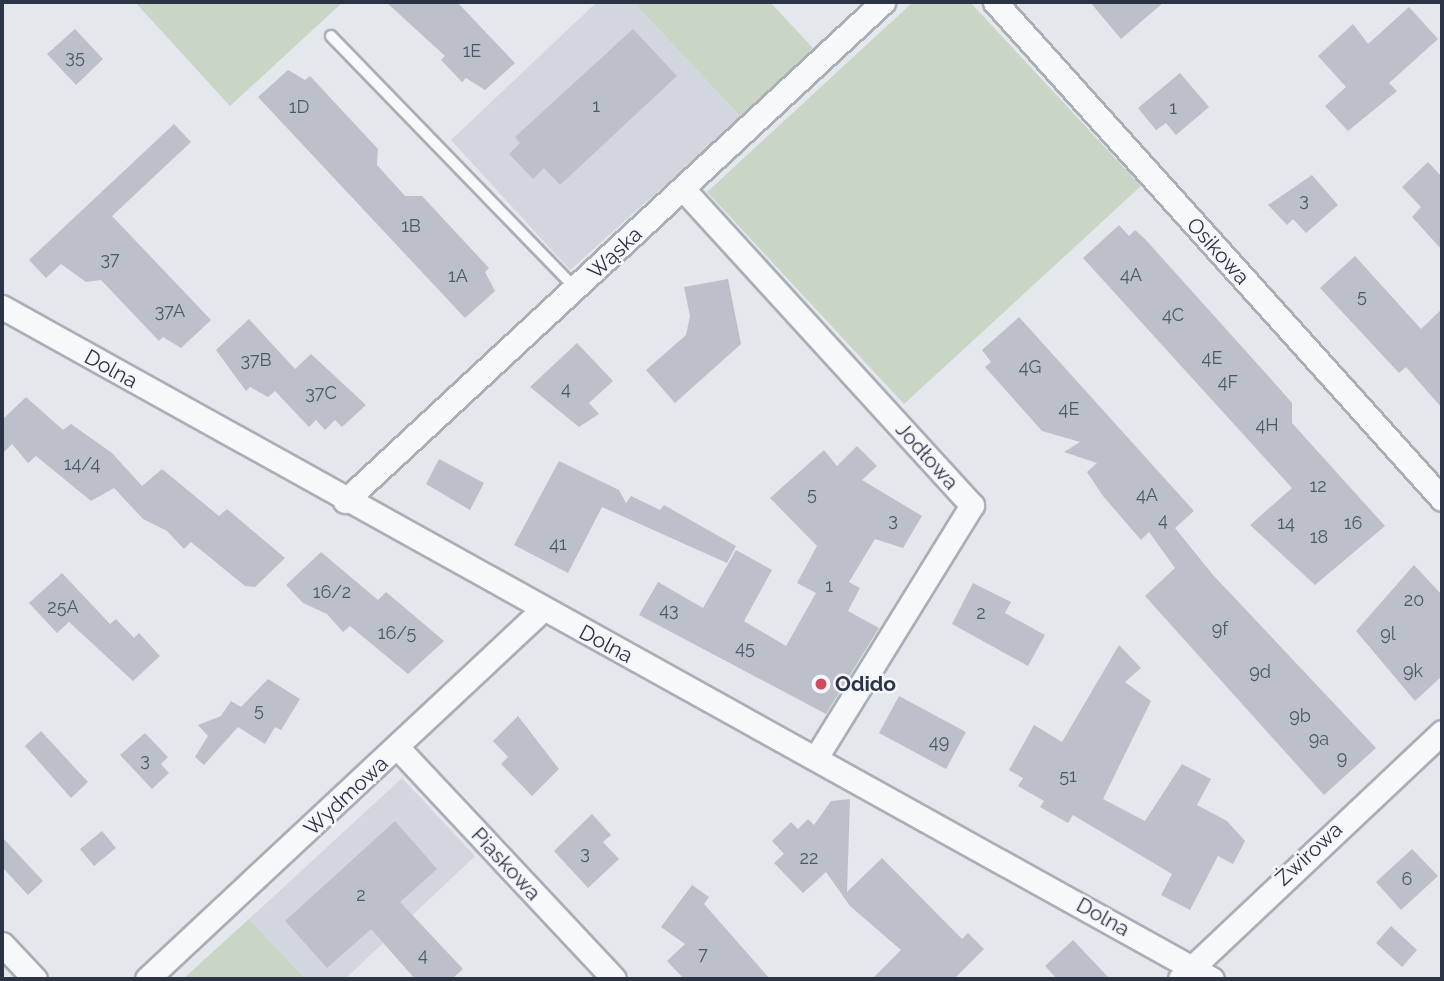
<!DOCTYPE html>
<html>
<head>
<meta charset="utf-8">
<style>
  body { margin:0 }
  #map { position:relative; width:1444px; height:981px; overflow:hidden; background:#e4e7ec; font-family:Raleway,sans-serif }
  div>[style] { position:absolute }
  .built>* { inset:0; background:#d2d6de }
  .green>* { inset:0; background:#c9d6c5 }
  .building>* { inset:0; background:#bbc0ca }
  .roads { filter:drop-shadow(2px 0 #a9aeb7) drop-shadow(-2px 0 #a9aeb7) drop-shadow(0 2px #a9aeb7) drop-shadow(0 -2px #a9aeb7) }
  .lane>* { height:10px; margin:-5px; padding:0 5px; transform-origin:5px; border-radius:5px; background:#f7f8fa }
  .street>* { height:23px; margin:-11.5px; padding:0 11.5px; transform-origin:11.5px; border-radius:11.5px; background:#f7f8fa }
  .dots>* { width:19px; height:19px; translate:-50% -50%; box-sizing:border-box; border:4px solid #f4f6f9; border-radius:50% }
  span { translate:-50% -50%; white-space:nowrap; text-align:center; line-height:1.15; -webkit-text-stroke:5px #f4f6f9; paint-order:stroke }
  .number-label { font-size:18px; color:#4f5766 }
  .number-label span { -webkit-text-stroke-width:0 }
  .street-label { font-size:21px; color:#2b3445 }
  .poi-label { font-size:21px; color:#2b3445; font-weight:700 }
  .left { translate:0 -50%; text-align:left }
  .frame { position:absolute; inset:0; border:4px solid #2b3445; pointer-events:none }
</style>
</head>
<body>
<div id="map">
  <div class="built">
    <div style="clip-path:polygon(597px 2px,633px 2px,741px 117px,570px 270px,451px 140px)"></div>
    <div style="clip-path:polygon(402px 778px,475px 856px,345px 979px,306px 979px,249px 919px)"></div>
  </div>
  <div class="green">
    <div style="clip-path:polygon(135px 2px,343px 2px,230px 106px)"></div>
    <div style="clip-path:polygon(633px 2px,770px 2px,813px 48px,741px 117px)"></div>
    <div style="clip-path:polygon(913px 2px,970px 2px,1141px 186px,904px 404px,707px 192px)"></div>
    <div style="clip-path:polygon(249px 919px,306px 979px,183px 979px)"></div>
  </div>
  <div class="building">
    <div style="clip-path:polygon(386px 2px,457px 2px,515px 63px,485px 90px,466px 78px,462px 82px,441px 60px,445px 56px)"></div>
    <div style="clip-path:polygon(1090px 2px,1164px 2px,1121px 39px)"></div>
    <div style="clip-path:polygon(1409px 7px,1438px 39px,1389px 83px,1397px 91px,1348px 131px,1325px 106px,1346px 87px,1318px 56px,1353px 24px,1368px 44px)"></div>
    <div style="clip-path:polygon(75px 29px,103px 59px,76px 85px,47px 54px)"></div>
    <div style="clip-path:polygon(633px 29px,677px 76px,560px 185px,544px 168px,533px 179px,509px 154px,520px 143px,515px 137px)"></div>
    <div style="clip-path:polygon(288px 70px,305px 80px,310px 76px,378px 149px,377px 165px,405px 196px,422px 196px,489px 268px,485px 272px,495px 291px,465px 318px,258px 97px)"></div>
    <div style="clip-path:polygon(1180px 73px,1209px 107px,1176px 135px,1166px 123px,1156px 130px,1138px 108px)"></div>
    <div style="clip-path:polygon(174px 124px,191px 142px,112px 216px,211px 320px,181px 348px,163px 337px,159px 341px,101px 280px,86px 282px,61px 264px,46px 278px,29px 260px)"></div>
    <div style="clip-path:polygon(1428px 162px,1442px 177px,1442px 250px,1412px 217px,1421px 207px,1402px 187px)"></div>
    <div style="clip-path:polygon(1312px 175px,1338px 205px,1306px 233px,1293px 219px,1287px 225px,1268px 205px)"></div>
    <div style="clip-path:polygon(1119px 225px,1129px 236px,1135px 230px,1145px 239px,1278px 387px,1292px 403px,1292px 423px,1385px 526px,1315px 585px,1250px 525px,1292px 488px,1083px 258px)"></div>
    <div style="clip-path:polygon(1355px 256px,1421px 329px,1442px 309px,1442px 408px,1406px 367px,1399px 373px,1320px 288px)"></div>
    <div style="clip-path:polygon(728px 279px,741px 344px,675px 403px,646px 370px,686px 335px,690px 316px,684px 287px)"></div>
    <div style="clip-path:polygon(1019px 317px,1194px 511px,1175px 528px,1213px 575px,1376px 748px,1324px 795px,1145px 596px,1175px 568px,1149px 532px,1141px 540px,1103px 496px,1087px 472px,1097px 463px,1064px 452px,1080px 442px,1042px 431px,985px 367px,991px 362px,982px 350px)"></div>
    <div style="clip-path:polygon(249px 319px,295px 369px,311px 354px,366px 405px,342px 427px,335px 420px,325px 430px,316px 420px,309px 427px,275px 391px,268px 397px,250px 387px,246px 391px,216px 350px)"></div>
    <div style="clip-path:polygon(577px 343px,613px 381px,589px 403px,599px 414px,579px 427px,530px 387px)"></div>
    <div style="clip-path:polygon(26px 397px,63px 430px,71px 424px,112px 453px,142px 486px,162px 469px,219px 516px,227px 509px,285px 558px,255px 587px,245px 586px,191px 542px,184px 549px,167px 531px,143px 519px,114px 488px,91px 501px,36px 456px,28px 463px,12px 444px,2px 454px,2px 420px)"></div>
    <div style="clip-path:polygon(857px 446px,877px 466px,862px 480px,922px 516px,903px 548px,875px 539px,849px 582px,860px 588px,848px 611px,879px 628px,826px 714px,639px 615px,658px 582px,703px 608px,736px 550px,772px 570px,744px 621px,786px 646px,816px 593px,797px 583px,817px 546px,770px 498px,824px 450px,837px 466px)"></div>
    <div style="clip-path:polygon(439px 459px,484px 483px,470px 510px,426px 484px)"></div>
    <div style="clip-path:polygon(559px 461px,619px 490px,626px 503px,631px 496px,660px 510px,664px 505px,736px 546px,727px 563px,602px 507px,568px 573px,514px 545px)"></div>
    <div style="clip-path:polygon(321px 552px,378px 600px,386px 592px,444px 641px,408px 674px,350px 626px,343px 632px,327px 614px,303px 603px,286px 585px)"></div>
    <div style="clip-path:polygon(1414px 565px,1442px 595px,1442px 676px,1415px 701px,1356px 631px)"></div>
    <div style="clip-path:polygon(62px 573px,110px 624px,116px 619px,134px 638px,139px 633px,160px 656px,133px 681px,69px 622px,57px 633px,29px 603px)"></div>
    <div style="clip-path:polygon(973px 583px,1011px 602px,1005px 613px,1045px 635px,1028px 666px,952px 624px)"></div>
    <div style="clip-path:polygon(1119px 645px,1141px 668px,1125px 682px,1151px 701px,1103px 799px,1145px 821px,1182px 764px,1211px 779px,1197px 805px,1227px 821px,1245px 841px,1233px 864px,1218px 856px,1190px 910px,1161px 895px,1172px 874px,1073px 815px,1068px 823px,1040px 807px,1044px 801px,1018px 786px,1023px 778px,1009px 770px,1034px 725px,1062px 742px)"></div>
    <div style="clip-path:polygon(268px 679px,300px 699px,281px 730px,275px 727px,265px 744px,238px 727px,204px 765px,195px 757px,208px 736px,198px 725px,221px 716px,231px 701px,241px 707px)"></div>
    <div style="clip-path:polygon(899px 696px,966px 732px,946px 769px,879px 733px)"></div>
    <div style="clip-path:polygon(518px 716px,559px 769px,532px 796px,501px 764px,508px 757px,493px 741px)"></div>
    <div style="clip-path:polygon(41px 731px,88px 782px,71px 798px,25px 746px)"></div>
    <div style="clip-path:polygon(145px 733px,168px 757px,161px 764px,169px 773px,152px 789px,120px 755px)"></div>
    <div style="clip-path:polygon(850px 799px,847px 892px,882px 858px,962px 939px,968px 933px,984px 949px,954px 979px,872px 979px,901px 950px,850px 906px,826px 872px,803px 893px,774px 863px,784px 854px,772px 841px,791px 822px,798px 829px,808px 819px,814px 825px,831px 801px)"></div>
    <div style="clip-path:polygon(592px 814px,611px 835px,603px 842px,619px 859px,588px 888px,554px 851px)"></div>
    <div style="clip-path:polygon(395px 821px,437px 869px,400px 902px,463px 969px,452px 979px,415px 979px,371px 929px,327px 968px,285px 921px)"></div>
    <div style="clip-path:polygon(102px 831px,116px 848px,94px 866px,80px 849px)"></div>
    <div style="clip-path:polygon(2px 837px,43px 881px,28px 895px,2px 867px)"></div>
    <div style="clip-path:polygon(1412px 849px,1438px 876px,1401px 910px,1376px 882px)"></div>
    <div style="clip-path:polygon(692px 885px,709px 897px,704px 904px,770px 979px,684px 979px,667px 961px,685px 944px,661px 927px)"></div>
    <div style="clip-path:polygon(1391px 926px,1417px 950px,1402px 967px,1376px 943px)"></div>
    <div style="clip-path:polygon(1073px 940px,1110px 979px,1057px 979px,1045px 966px)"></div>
  </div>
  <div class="roads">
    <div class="lane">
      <div style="left:331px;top:36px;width:352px;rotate:45.9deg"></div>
    </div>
    <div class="street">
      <div style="left:995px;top:2px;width:668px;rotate:48.03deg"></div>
      <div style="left:684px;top:190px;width:427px;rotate:47.6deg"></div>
      <div style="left:972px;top:505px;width:295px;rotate:121.7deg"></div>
      <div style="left:2px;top:307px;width:1384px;rotate:29.05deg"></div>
      <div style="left:345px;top:501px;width:734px;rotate:-42.85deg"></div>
      <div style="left:398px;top:748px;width:316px;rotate:46.9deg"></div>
      <div style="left:2px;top:944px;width:48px;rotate:46.7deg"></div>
      <div style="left:147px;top:979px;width:541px;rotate:-43.05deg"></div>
      <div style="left:1180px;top:979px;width:360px;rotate:-43.3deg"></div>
    </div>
  </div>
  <div class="dots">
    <div style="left:821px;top:684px;background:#d1495b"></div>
  </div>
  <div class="number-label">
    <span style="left:472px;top:51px">1E</span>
    <span style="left:75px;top:57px">35</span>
    <span style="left:596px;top:106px">1</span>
    <span style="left:299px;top:107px">1D</span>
    <span style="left:1173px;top:108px">1</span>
    <span style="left:1304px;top:200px">3</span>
    <span style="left:411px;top:226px">1B</span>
    <span style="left:110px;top:259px">37</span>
    <span style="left:1131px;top:275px">4A</span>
    <span style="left:458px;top:276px">1A</span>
    <span style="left:1362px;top:296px">5</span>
    <span style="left:170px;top:311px">37A</span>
    <span style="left:1173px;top:315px">4C</span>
    <span style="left:1212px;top:358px">4E</span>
    <span style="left:256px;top:360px">37B</span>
    <span style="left:1030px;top:367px">4G</span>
    <span style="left:1228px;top:382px">4F</span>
    <span style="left:566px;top:389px">4</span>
    <span style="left:321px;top:393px">37C</span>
    <span style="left:1069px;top:409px">4E</span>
    <span style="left:1267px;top:425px">4H</span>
    <span style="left:82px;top:464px">14/4</span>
    <span style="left:1318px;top:486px">12</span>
    <span style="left:812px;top:494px">5</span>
    <span style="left:1147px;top:495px">4A</span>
    <span style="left:893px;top:520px">3</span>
    <span style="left:1163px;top:520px">4</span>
    <span style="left:1286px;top:523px">14</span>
    <span style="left:1353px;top:523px">16</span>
    <span style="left:1319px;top:537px">18</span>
    <span style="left:558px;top:544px">41</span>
    <span style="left:829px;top:586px">1</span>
    <span style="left:332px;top:592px">16/2</span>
    <span style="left:1414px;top:600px">20</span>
    <span style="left:63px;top:607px">25A</span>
    <span style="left:669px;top:610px">43</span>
    <span style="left:981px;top:613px">2</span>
    <span style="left:1220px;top:629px">9f</span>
    <span style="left:397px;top:633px">16/5</span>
    <span style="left:1388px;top:634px">9l</span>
    <span style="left:745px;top:648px">45</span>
    <span style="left:1413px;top:671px">9k</span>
    <span style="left:1260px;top:672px">9d</span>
    <span style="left:259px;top:710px">5</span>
    <span style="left:1300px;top:716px">9b</span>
    <span style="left:1319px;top:739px">9a</span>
    <span style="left:939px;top:742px">49</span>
    <span style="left:1342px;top:758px">9</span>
    <span style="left:145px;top:760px">3</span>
    <span style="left:1068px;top:776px">51</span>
    <span style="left:585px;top:853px">3</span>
    <span style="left:809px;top:858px">22</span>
    <span style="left:1407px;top:879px">6</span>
    <span style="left:361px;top:895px">2</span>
    <span style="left:703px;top:954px">7</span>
    <span style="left:423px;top:955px">4</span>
  </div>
  <div class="street-label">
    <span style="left:1218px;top:251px;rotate:48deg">Osikowa</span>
    <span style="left:615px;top:253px;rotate:-43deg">Wąska</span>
    <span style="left:111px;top:369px;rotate:29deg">Dolna</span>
    <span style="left:927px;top:456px;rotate:48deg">Jodłowa</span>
    <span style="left:606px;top:644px;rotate:28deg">Dolna</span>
    <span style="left:346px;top:796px;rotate:-43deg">Wydmowa</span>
    <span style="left:1309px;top:854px;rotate:-43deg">Żwirowa</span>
    <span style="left:506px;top:864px;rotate:47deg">Piaskowa</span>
    <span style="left:1103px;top:917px;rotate:29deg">Dolna</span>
  </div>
  <div class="poi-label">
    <span class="left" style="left:835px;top:684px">Odido</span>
  </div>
  <div class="frame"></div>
</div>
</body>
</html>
